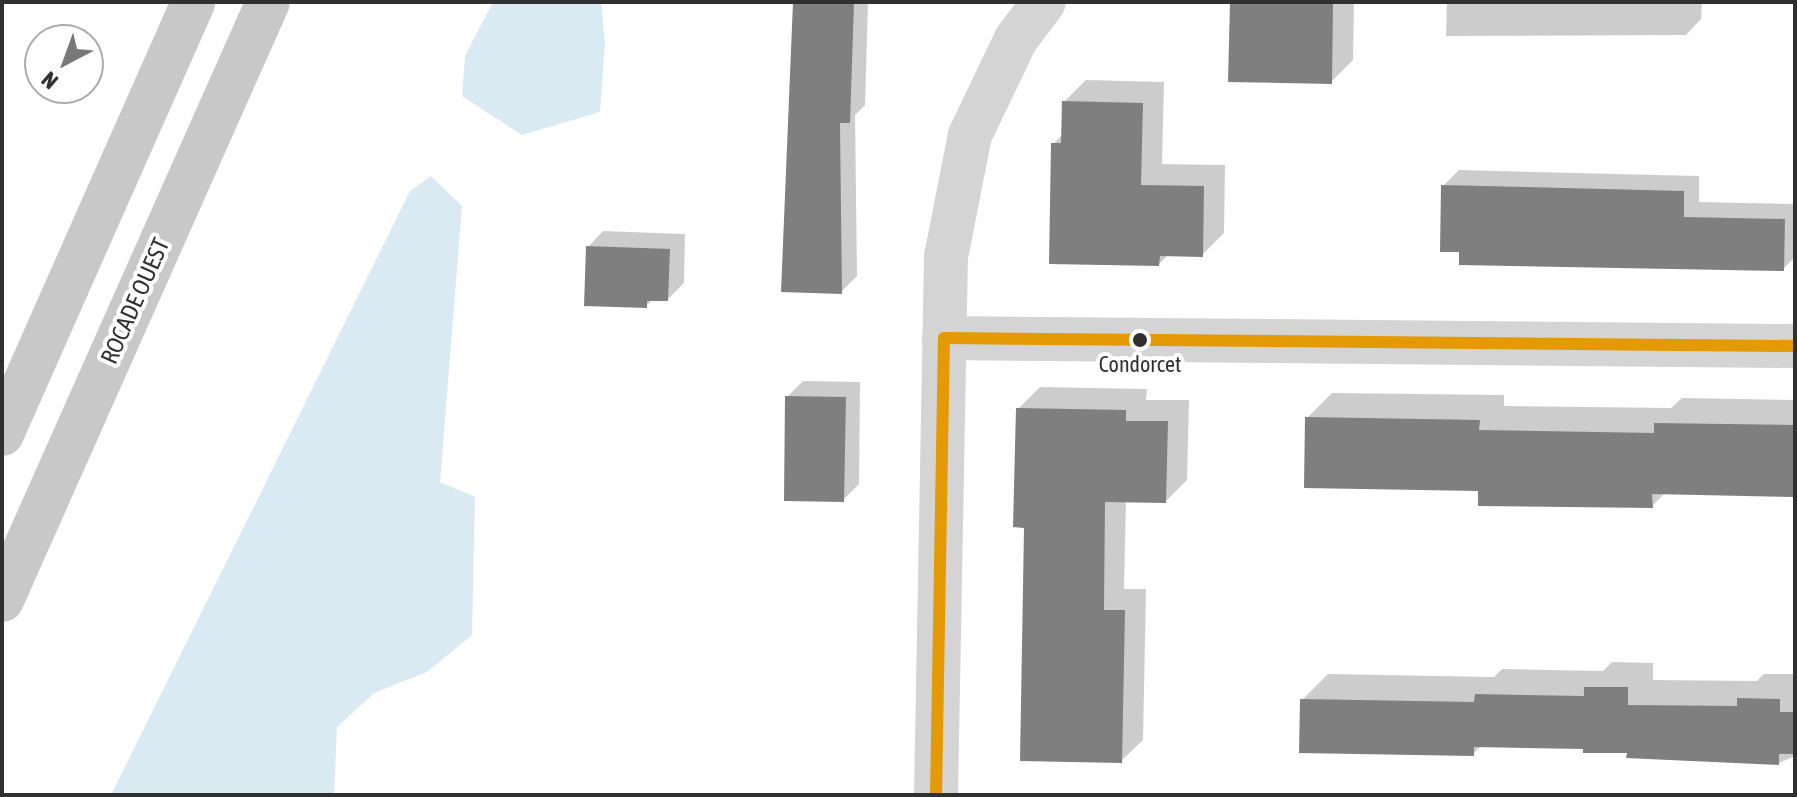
<!DOCTYPE html>
<html>
<head>
<meta charset="utf-8">
<style>
  body { margin:0 }
  #map { position:relative; width:1797px; height:797px; overflow:hidden; background:#fff; font-family:"Asap Condensed",sans-serif }
  div>[style] { position:absolute }
  .water>* { inset:0; background:#daeaf3 }
  .shadow>* { inset:0; background:#0003 }
  .building>* { inset:0; background:#7f7f7f }
  .minor>* { height:44px; margin:-22px; padding:0 22px; transform-origin:22px; border-radius:22px; background:#d4d4d4 }
  .primary>* { height:44px; margin:-22px; padding:0 22px; transform-origin:22px; border-radius:22px; background:#c8c8c8 }
  .bus-1>* { height:12px; margin:-6px; padding:0 6px; transform-origin:6px; border-radius:6px; background:#e39a05 }
  .dots>* { width:22px; height:22px; translate:-50% -50%; box-sizing:border-box; border:4px solid #fff; border-radius:50% }
  span { translate:-50% -50%; white-space:nowrap; text-align:center; line-height:1.15; -webkit-text-stroke:8px #fff; paint-order:stroke }
  .bus-label { font-size:22px; color:#303030 }
  .street-label { font-size:24px; color:#303030 }
  .frame { position:absolute; inset:0; border:4px solid #303030; pointer-events:none }
  .north { position:absolute; left:24px; top:24px; width:80px; height:80px; box-sizing:border-box; background:#fff; border:2px solid #acacac; border-radius:50%; rotate:221deg; font-size:22px; font-weight:700; line-height:32px; text-align:center; color:#303030 }
  .north::after { content:''; display:block; margin:auto; width:28px; height:36px; background:#787878; clip-path:polygon(50% 0,100% 100%,50% 72%,0 100%) }
</style>
</head>
<body>
<div id="map">
  <div class="water">
    <div style="clip-path:polygon(493px 2px,601px 2px,605px 43px,600px 112px,522px 135px,462px 96px,465px 56px)"></div>
    <div style="clip-path:polygon(431px 176px,462px 206px,440px 482px,475px 497px,472px 635px,427px 672px,374px 693px,337px 727px,334px 795px,111px 795px,410px 191px)"></div>
  </div>
  <div class="shadow">
    <div style="clip-path:polygon(795px 2px,868px 2px,865px 105px,855px 115px,857px 276px,841px 292px)"></div>
    <div style="clip-path:polygon(1231px 2px,1354px 2px,1353px 60px,1331px 82px)"></div>
    <div style="clip-path:polygon(1447px 2px,1702px 2px,1701px 19px,1686px 35px,1446px 36px)"></div>
    <div style="clip-path:polygon(1086px 80px,1164px 82px,1162px 164px,1225px 165px,1224px 233px,1202px 255px,1169px 254px,1159px 264px,1053px 144px,1063px 134px,1064px 102px)"></div>
    <div style="clip-path:polygon(1459px 170px,1699px 176px,1699px 202px,1795px 204px,1795px 257px,1783px 269px,1461px 250px,1443px 186px)"></div>
    <div style="clip-path:polygon(603px 231px,685px 234px,684px 283px,668px 299px,653px 299px,646px 306px,588px 247px)"></div>
    <div style="clip-path:polygon(803px 381px,860px 382px,859px 484px,843px 500px,787px 397px)"></div>
    <div style="clip-path:polygon(1040px 387px,1147px 389px,1146px 400px,1189px 400px,1187px 480px,1166px 501px,1126px 500px,1124px 589px,1146px 589px,1143px 740px,1121px 761px,1026px 526px,1018px 409px)"></div>
    <div style="clip-path:polygon(1332px 393px,1504px 395px,1504px 406px,1671px 408px,1682px 398px,1795px 400px,1795px 495px,1666px 492px,1652px 506px,1480px 489px,1307px 418px)"></div>
    <div style="clip-path:polygon(1612px 662px,1653px 663px,1653px 680px,1757px 681px,1764px 674px,1795px 674px,1795px 756px,1779px 763px,1585px 747px,1482px 745px,1473px 754px,1302px 700px,1328px 674px,1494px 677px,1502px 669px,1603px 671px)"></div>
  </div>
  <div class="building">
    <div style="clip-path:polygon(793px 2px,854px 2px,850px 123px,840px 123px,842px 294px,781px 292px)"></div>
    <div style="clip-path:polygon(1230px 2px,1333px 2px,1332px 84px,1228px 82px)"></div>
    <div style="clip-path:polygon(1062px 101px,1143px 103px,1141px 185px,1204px 186px,1203px 257px,1160px 256px,1159px 266px,1049px 264px,1051px 143px,1061px 143px)"></div>
    <div style="clip-path:polygon(1441px 185px,1684px 191px,1684px 217px,1785px 219px,1784px 271px,1459px 265px,1459px 252px,1440px 252px)"></div>
    <div style="clip-path:polygon(586px 246px,670px 249px,668px 301px,647px 301px,647px 308px,584px 306px)"></div>
    <div style="clip-path:polygon(785px 396px,846px 397px,844px 502px,784px 501px)"></div>
    <div style="clip-path:polygon(1016px 408px,1126px 410px,1126px 421px,1168px 421px,1166px 503px,1105px 502px,1104px 610px,1125px 610px,1122px 763px,1020px 761px,1024px 528px,1013px 527px)"></div>
    <div style="clip-path:polygon(1305px 417px,1480px 420px,1479px 430px,1654px 433px,1654px 423px,1795px 425px,1795px 497px,1652px 494px,1653px 508px,1478px 506px,1478px 491px,1304px 488px)"></div>
    <div style="clip-path:polygon(1584px 687px,1628px 687px,1628px 705px,1737px 706px,1737px 698px,1780px 699px,1780px 712px,1795px 712px,1795px 754px,1779px 754px,1779px 765px,1626px 758px,1627px 753px,1583px 753px,1583px 749px,1474px 747px,1474px 756px,1299px 753px,1300px 699px,1474px 702px,1475px 694px,1584px 696px)"></div>
  </div>
  <div class="minor">
    <div style="left:944px;top:338px;width:851px;rotate:0.54deg"></div>
    <div style="left:936px;top:795px;width:538px;rotate:-88.94deg"></div>
    <div style="left:946px;top:257px;width:124px;rotate:-78.9deg"></div>
    <div style="left:970px;top:135px;width:106px;rotate:-64.4deg"></div>
    <div style="left:1016px;top:39px;width:46px;rotate:-52.9deg"></div>
  </div>
  <div class="primary">
    <div style="left:2px;top:434px;width:472px;rotate:-66.1deg"></div>
    <div style="left:2px;top:600px;width:654px;rotate:-66.02deg"></div>
  </div>
  <div class="bus-1">
    <div style="left:944px;top:338px;width:851px;rotate:0.54deg"></div>
    <div style="left:936px;top:795px;width:457px;rotate:-89deg"></div>
  </div>
  <div class="dots">
    <div style="left:1140px;top:340px;background:#303030"></div>
  </div>
  <div class="bus-label">
    <span style="left:1140px;top:365px">Condorcet</span>
  </div>
  <div class="street-label">
    <span style="left:135px;top:301px;rotate:-66deg">ROCADE OUEST</span>
  </div>
  <div class="frame"></div>
  <div class="north">N</div>
</div>
</body>
</html>
